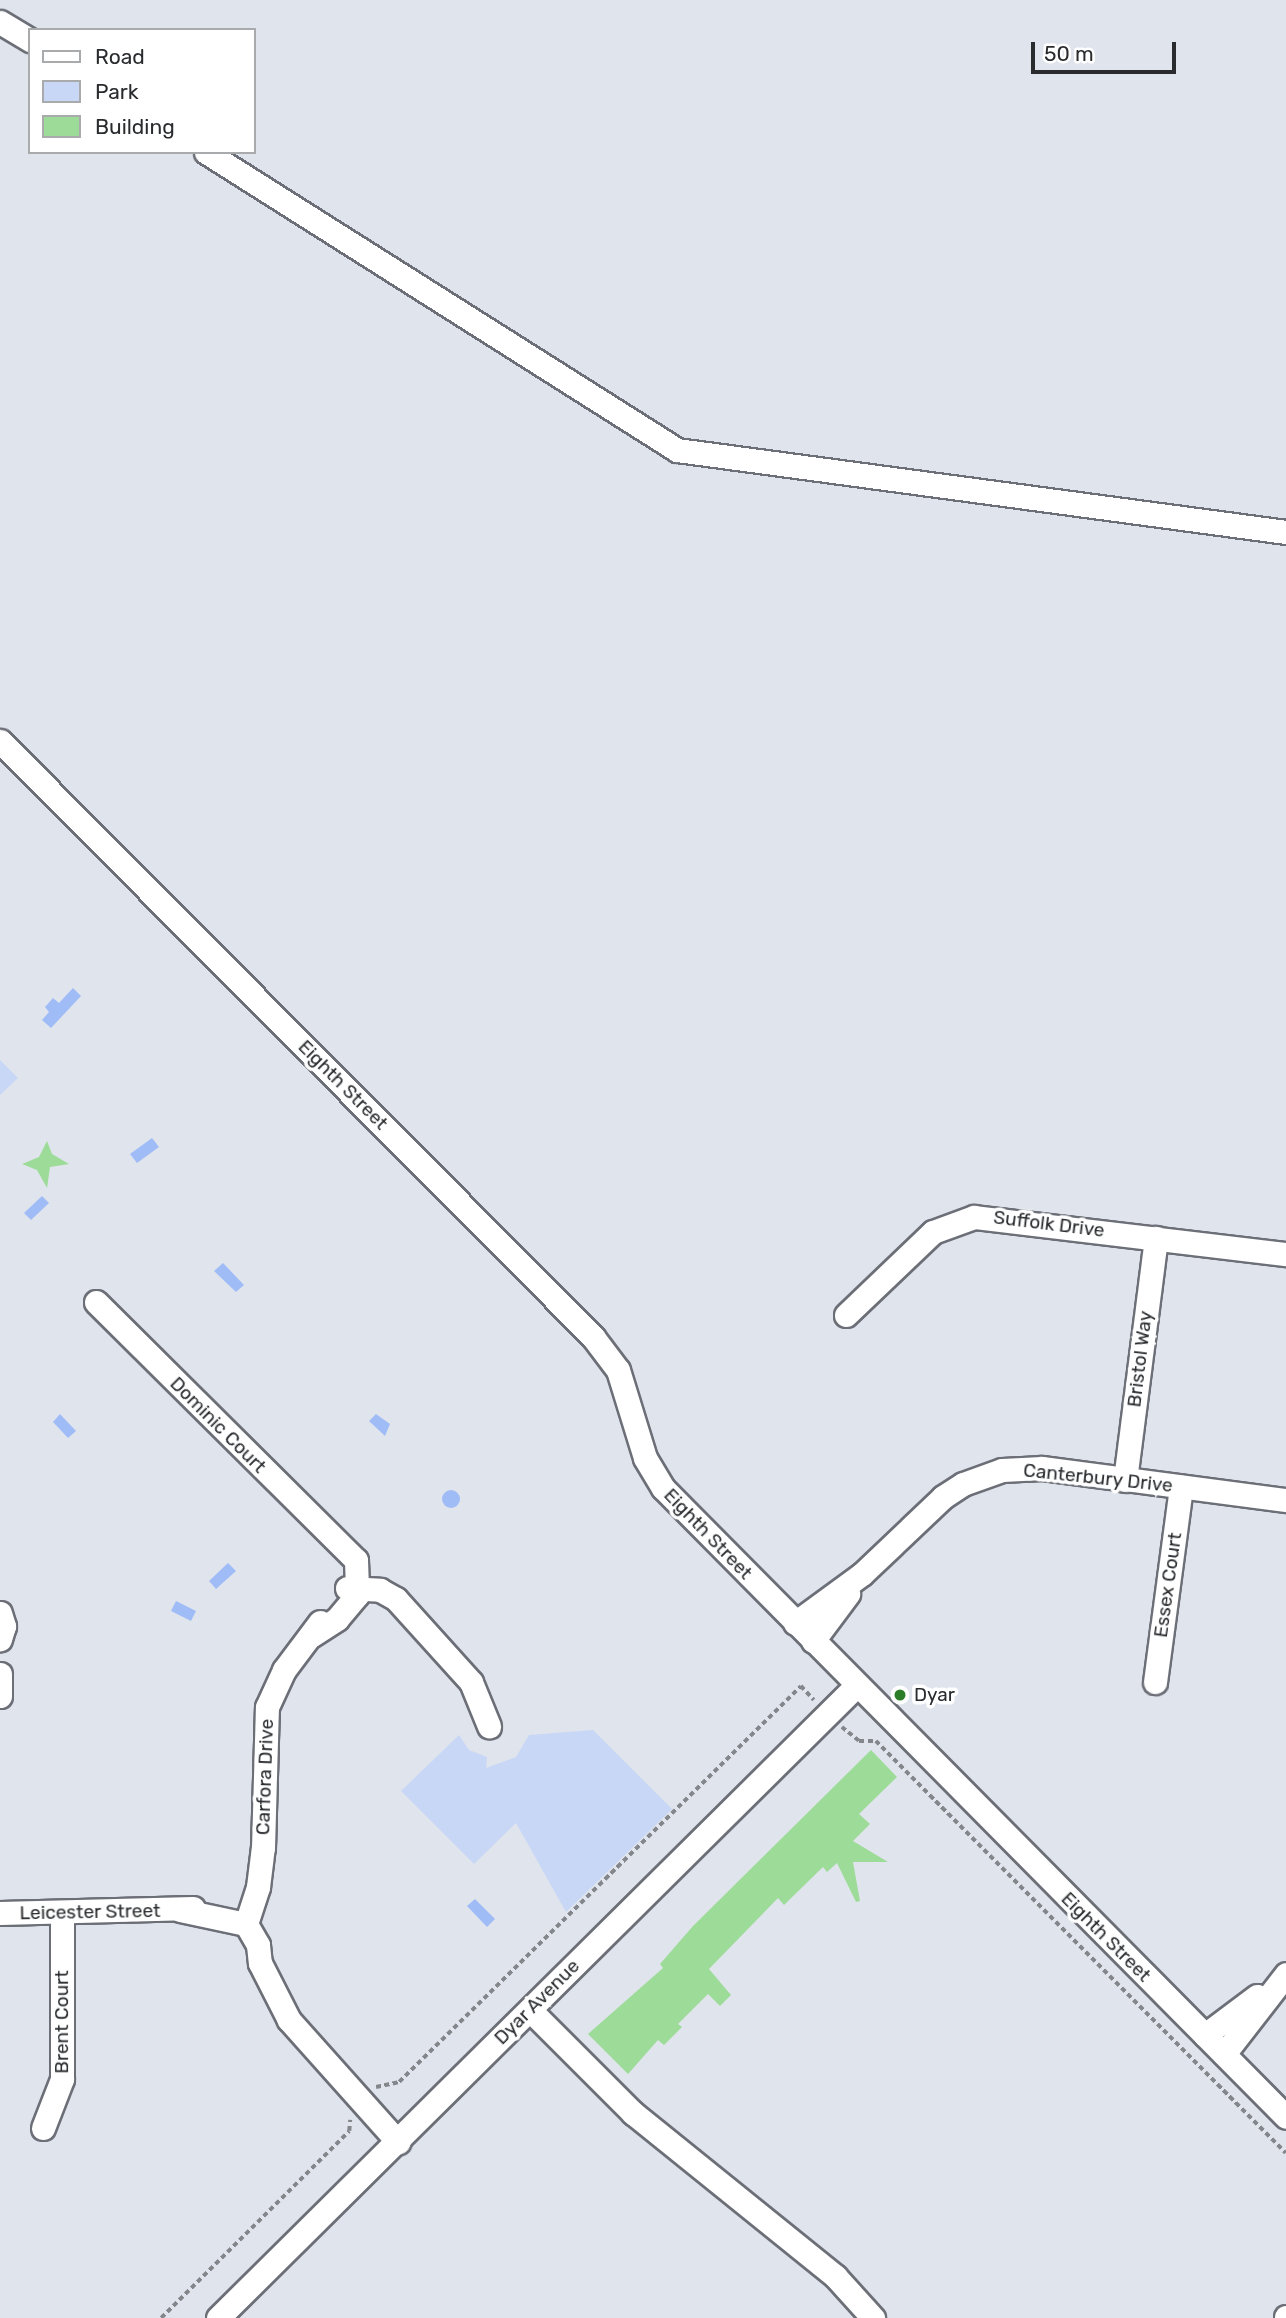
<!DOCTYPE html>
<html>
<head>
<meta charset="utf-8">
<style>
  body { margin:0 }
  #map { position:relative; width:1286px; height:2318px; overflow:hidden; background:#e0e4ec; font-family:Rubik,sans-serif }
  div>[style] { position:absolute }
  .green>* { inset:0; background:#c8d7f6 }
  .water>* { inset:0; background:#a0bcf7 }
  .round { border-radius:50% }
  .building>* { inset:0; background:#9ddc98 }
  .path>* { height:3.5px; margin-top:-1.75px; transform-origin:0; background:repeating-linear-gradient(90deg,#83868b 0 5px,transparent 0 8.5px) }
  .roads { filter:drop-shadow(2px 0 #6c6f77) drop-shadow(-2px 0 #6c6f77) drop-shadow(0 2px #6c6f77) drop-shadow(0 -2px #6c6f77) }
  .minor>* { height:23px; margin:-11.5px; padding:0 11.5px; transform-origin:11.5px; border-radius:11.5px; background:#fff }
  .dots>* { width:19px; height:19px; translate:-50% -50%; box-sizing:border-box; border:4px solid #fff; border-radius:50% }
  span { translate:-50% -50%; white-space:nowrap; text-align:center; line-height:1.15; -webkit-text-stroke:7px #fff; paint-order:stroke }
  .street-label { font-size:19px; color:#292b2e }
  .poi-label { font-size:19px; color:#292b2e }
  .left { translate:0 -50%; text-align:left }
  .legend { position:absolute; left:28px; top:28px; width:228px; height:126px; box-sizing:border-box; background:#fff; border:2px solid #a9aaab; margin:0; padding:9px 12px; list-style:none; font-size:21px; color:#292b2e }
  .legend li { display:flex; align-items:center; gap:14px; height:35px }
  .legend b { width:35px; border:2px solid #a9aaab }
  .scale { position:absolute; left:1031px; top:42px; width:145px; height:32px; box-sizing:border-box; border:4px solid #292b2e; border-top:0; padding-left:9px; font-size:21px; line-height:24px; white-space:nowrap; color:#292b2e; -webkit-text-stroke:5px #fff; paint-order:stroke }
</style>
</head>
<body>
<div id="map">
  <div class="green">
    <div style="clip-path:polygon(0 1060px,18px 1078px,0 1095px)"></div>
    <div style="clip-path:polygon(593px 1730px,672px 1809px,566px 1912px,516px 1823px,474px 1864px,401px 1791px,459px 1735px,469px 1750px,487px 1757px,486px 1768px,516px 1757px,529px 1735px)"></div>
  </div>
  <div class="water">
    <div style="clip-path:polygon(73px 988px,81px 996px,51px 1028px,42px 1020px,49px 1012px,45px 1007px,53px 998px,59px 1003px)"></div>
    <div style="clip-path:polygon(152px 1138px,159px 1147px,137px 1163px,130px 1154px)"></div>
    <div style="clip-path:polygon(42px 1196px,49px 1203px,31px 1220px,24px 1213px)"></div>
    <div style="clip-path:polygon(223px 1263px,244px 1285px,236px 1292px,214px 1271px)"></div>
    <div style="clip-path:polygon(60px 1414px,76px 1431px,68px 1438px,53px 1422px)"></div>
    <div style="clip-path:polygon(376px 1414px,390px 1424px,385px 1436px,369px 1421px)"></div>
    <div class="round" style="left:442px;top:1490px;width:18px;height:18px"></div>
    <div style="clip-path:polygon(228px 1563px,236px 1571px,216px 1589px,209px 1581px)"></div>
    <div style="clip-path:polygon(176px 1601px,196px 1611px,191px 1621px,171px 1611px)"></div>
    <div style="clip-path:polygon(475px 1899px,495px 1919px,487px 1927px,467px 1906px)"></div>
  </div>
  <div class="building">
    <div style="clip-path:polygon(47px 1141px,52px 1154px,69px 1164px,50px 1167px,47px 1188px,37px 1170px,22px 1164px,39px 1157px)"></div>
    <div style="clip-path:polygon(871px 1750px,897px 1777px,859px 1814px,870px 1824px,853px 1841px,888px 1862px,853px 1862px,860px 1901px,856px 1902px,837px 1863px,827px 1872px,823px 1867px,784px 1905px,778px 1898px,709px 1969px,731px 1995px,720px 2006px,708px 1994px,678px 2024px,682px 2027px,664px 2045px,658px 2040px,628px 2074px,588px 2034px,663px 1968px,660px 1964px,693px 1926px)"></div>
  </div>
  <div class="path">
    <div style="left:842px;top:1727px;width:22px;rotate:39deg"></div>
    <div style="left:859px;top:1741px;width:17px"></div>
    <div style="left:876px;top:1741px;width:581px;rotate:45.14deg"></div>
    <div style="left:376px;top:2087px;width:24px;rotate:-12deg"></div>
    <div style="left:399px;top:2082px;width:564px;rotate:-44.57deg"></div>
    <div style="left:801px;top:1686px;width:19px;rotate:47deg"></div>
    <div style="left:161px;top:2318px;width:265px;rotate:-44.8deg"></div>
    <div style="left:349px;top:2131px;width:11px;rotate:-85deg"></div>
  </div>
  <div class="roads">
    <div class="minor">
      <div style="left:0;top:22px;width:35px;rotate:31deg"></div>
      <div style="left:206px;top:152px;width:557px;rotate:32.32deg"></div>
      <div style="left:677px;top:450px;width:614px;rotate:7.67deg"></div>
      <div style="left:0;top:741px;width:841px;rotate:45.14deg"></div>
      <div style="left:593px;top:1337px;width:41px;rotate:52.9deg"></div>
      <div style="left:618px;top:1370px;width:92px;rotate:72.9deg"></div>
      <div style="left:645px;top:1458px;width:35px;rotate:59deg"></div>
      <div style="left:663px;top:1488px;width:885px;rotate:45.27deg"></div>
      <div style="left:96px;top:1302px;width:366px;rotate:44.8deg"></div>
      <div style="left:356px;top:1560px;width:35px;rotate:88deg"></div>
      <div style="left:357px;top:1595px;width:31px;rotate:130deg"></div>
      <div style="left:337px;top:1619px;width:30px;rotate:147deg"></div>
      <div style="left:846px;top:1315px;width:120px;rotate:-43.7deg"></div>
      <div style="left:933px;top:1232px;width:44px;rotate:-20.1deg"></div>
      <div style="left:974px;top:1217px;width:314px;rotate:6.8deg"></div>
      <div style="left:1125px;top:1480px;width:244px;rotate:-82.7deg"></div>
      <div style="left:347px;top:1588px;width:33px;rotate:3deg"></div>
      <div style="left:380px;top:1590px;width:18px;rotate:29deg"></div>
      <div style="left:396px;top:1599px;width:112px;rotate:47.9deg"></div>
      <div style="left:471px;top:1682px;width:48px;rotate:67.8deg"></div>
      <div style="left:0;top:1613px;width:14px;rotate:73deg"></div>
      <div style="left:4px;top:1626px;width:14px;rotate:107deg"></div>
      <div style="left:795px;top:1623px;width:83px;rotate:-36.2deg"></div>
      <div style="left:862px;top:1574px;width:112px;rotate:-43.5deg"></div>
      <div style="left:943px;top:1497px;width:24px;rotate:-33deg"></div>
      <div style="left:963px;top:1484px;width:41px;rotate:-19.7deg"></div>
      <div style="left:1002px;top:1470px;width:40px;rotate:-2.9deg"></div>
      <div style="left:1042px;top:1468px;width:246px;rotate:7.5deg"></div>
      <div style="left:813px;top:1641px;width:59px;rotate:-53.3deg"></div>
      <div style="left:0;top:1674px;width:22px;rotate:90deg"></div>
      <div style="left:1155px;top:1682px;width:197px;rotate:-82.4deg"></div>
      <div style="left:180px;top:1910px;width:67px;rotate:12deg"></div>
      <div style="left:246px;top:1924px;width:24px;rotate:60deg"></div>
      <div style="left:258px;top:1945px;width:18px;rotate:84deg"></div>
      <div style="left:260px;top:1963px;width:64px;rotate:63deg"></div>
      <div style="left:289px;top:2020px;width:164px;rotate:48.2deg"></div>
      <div style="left:0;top:1913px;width:193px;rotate:-1.5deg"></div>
      <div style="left:246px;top:1924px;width:39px;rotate:-72deg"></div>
      <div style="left:258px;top:1887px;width:39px;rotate:-83deg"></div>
      <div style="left:263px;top:1848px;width:141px;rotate:-88.4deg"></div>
      <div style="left:267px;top:1707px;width:41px;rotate:-65.3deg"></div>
      <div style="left:284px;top:1670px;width:60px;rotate:-53.1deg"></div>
      <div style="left:530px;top:2010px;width:146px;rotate:45deg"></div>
      <div style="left:633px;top:2113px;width:260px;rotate:38.9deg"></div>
      <div style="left:835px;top:2276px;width:57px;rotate:47.9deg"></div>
      <div style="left:1205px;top:2035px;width:65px;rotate:-36.9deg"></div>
      <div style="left:1224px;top:2054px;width:101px;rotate:-52.2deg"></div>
      <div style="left:43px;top:2128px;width:53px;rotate:-68.8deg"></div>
      <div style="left:62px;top:2079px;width:167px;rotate:-90deg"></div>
      <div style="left:218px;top:2318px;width:898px;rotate:-44.73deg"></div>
      <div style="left:1286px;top:2318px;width:1px;rotate:-90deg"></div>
    </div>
  </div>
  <div class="dots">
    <div style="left:900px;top:1695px;background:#2c7d28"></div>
  </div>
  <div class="street-label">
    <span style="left:343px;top:1085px;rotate:45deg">Eighth Street</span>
    <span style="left:1049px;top:1224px;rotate:7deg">Suffolk Drive</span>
    <span style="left:1140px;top:1359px;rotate:-83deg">Bristol Way</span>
    <span style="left:218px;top:1425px;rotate:45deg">Dominic Court</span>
    <span style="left:1098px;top:1478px;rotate:6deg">Canterbury Drive</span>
    <span style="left:708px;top:1534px;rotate:46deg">Eighth Street</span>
    <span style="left:1168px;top:1585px;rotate:-82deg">Essex Court</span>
    <span style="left:265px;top:1777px;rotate:-88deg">Carfora Drive</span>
    <span style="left:90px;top:1912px;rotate:-1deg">Leicester Street</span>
    <span style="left:1106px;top:1937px;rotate:45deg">Eighth Street</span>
    <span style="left:537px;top:2002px;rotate:-45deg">Dyar Avenue</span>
    <span style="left:62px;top:2022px;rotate:-90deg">Brent Court</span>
  </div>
  <div class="poi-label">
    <span class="left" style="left:914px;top:1695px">Dyar</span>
  </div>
  <ul class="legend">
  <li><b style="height:9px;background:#fff"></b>Road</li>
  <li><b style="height:19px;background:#c8d7f6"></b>Park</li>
  <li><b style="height:19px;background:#9ddc98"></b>Building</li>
  </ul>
  <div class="scale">50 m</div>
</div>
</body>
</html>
